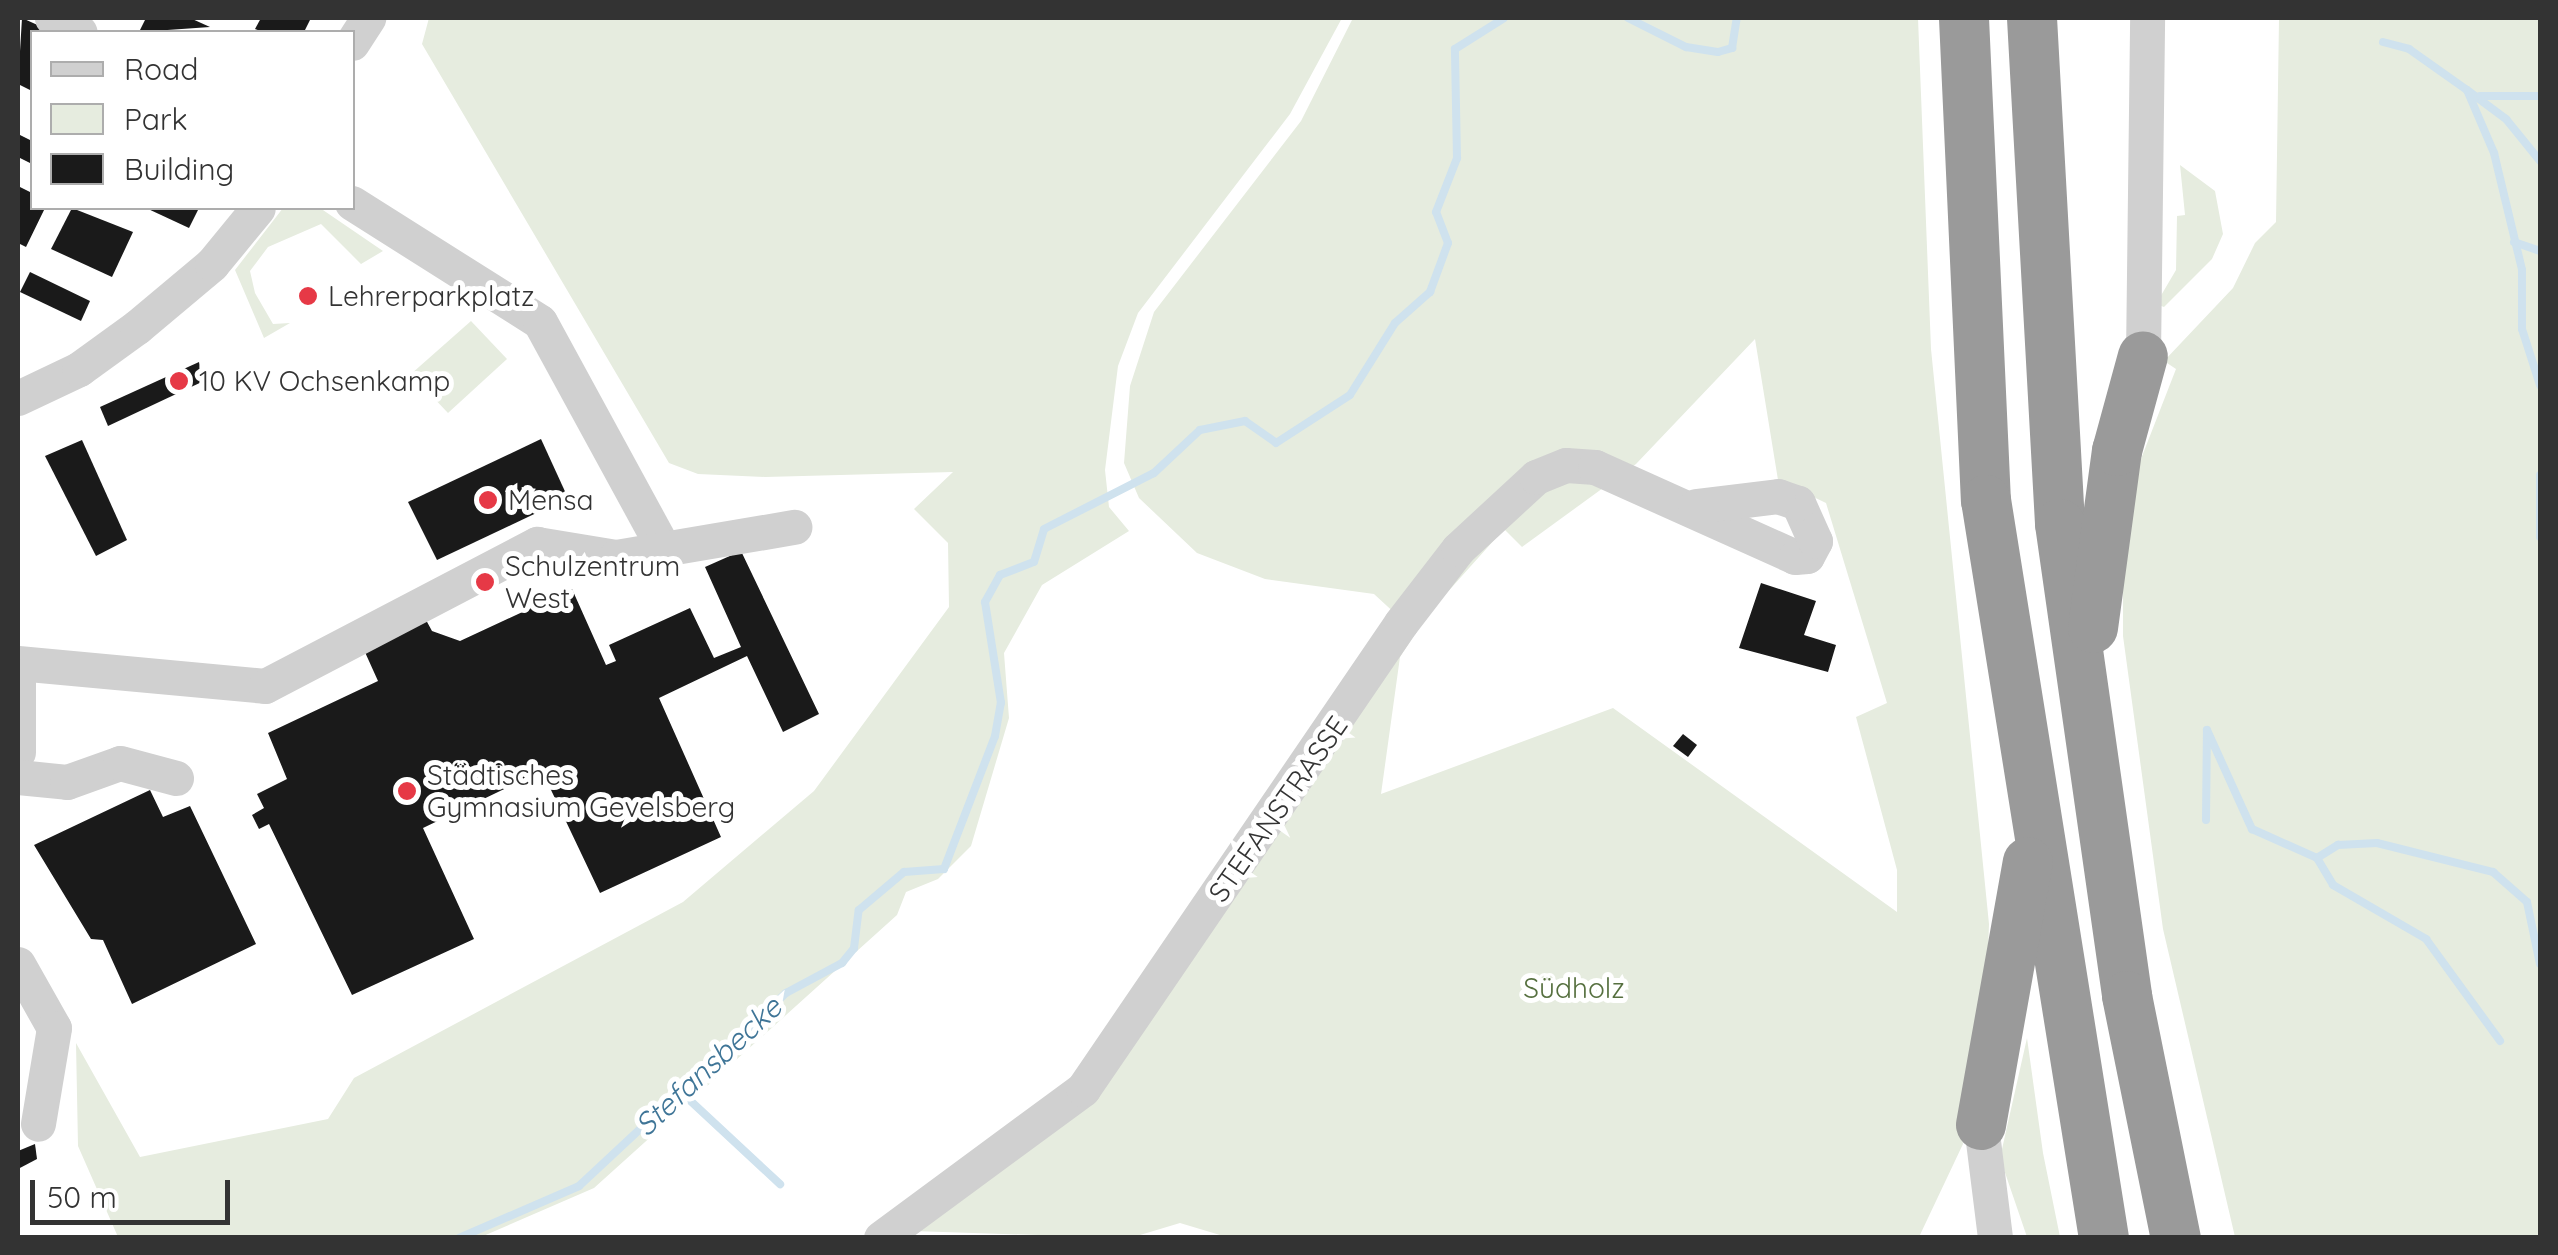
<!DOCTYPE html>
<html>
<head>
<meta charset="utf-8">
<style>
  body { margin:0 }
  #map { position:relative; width:2558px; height:1255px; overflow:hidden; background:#fff; font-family:Quicksand,sans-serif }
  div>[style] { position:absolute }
  .green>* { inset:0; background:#e6ecdf }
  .stream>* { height:8px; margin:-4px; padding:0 4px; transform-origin:4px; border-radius:4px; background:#cfe2ee }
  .building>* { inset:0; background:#1a1a1a }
  .minor>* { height:35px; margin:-17.5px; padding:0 17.5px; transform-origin:17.5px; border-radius:17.5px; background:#d0d0d0 }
  .highway>* { height:50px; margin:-25px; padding:0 25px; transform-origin:25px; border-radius:25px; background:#9a9a9a }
  .dots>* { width:28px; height:28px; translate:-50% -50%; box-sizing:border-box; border:5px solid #fff; border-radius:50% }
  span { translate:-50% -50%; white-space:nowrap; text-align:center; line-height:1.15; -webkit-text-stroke:10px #fff; paint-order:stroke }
  .poi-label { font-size:28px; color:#333 }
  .left { translate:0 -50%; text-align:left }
  .street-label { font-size:28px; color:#333 }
  .park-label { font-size:28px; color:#56703f }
  .water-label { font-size:30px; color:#3f7597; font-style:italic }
  .frame { position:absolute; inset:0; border:20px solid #333; pointer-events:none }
  .legend { position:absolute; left:30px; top:30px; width:325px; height:180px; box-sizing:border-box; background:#fff; border:2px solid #adadad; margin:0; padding:12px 18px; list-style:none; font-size:30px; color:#333 }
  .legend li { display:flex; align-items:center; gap:20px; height:50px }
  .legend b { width:50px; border:2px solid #adadad }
  .scale { position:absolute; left:30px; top:1180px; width:200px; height:45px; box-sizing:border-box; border:5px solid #333; border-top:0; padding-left:12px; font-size:30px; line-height:35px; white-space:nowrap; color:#333; -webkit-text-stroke:8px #fff; paint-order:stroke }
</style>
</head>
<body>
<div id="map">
  <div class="green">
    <div style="clip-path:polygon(429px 18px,1342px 18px,1290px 114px,1138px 313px,1118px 366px,1105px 470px,1109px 507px,1129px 531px,1042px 585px,1004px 653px,1009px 718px,971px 846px,938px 879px,906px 892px,897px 915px,594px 1188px,481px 1237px,118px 1237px,78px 1146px,76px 1043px,140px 1157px,328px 1119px,354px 1078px,683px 902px,814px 791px,949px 607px,948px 543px,914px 509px,953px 472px,765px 477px,698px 474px,669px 463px,422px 44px)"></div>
    <div style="clip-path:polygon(evenodd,1353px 18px,1918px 18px,1931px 349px,1989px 924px,1986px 1011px,1960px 1124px,1963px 1144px,1919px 1237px,1230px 1238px,1180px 1223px,1130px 1238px,913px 1231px,1082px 1104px,1412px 629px,1374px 594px,1265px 579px,1197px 553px,1139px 498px,1124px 463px,1130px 386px,1154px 312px,1301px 121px,1353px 18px,1755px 339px,1778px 480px,1826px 503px,1887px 703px,1856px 717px,1897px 870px,1897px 912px,1613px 708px,1381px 794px,1400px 657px,1427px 615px,1504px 529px,1522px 547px,1636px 464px,1755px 339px)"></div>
    <div style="clip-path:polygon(2279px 18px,2540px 18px,2540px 1237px,2235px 1237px,2163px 929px,2123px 636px,2123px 554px,2139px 464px,2176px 369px,2164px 361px,2233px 288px,2255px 243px,2276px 222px)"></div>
    <div style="clip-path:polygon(2180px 165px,2215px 191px,2223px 234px,2212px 259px,2164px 307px,2156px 304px,2176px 270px,2177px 216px,2185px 215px)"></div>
    <div style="clip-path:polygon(283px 208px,320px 208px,383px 251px,361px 264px,321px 224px,268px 247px,250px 271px,255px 293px,273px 324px,290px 323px,264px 338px,235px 270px)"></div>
    <div style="clip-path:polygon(471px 321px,507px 359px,448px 413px,411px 374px)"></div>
    <div style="clip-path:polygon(2027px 1038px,2043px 1153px,2060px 1237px,2027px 1237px,2000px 1158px)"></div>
  </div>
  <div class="stream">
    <div style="left:1628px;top:18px;width:65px;rotate:26.6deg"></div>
    <div style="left:1686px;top:47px;width:32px;rotate:9deg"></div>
    <div style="left:1718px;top:52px;width:15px;rotate:-16deg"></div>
    <div style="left:1732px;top:48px;width:30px;rotate:-81deg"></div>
    <div style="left:2383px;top:42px;width:27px;rotate:15deg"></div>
    <div style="left:2409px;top:49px;width:71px;rotate:35.3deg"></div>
    <div style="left:2467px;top:90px;width:69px;rotate:66.8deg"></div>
    <div style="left:2494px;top:153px;width:120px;rotate:76.5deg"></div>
    <div style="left:2522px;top:270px;width:59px;rotate:90deg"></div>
    <div style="left:2522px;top:329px;width:59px;rotate:72.2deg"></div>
    <div style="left:2467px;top:90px;width:49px;rotate:36.6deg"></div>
    <div style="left:2506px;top:119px;width:54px;rotate:51deg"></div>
    <div style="left:2480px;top:96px;width:60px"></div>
    <div style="left:2514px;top:242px;width:28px;rotate:19deg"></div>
    <div style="left:2540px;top:475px;width:62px;rotate:90deg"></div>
    <div style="left:2206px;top:820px;width:90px;rotate:-89.4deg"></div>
    <div style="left:2207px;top:730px;width:109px;rotate:65.6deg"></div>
    <div style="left:2252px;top:829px;width:71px;rotate:24deg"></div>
    <div style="left:2317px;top:858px;width:31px;rotate:59deg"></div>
    <div style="left:2333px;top:885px;width:108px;rotate:30.1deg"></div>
    <div style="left:2426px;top:939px;width:126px;rotate:54deg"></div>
    <div style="left:2317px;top:858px;width:25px;rotate:-32deg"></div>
    <div style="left:2338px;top:845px;width:39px;rotate:-3deg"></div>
    <div style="left:2377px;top:843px;width:120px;rotate:14deg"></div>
    <div style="left:2493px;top:872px;width:45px;rotate:41.4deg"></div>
    <div style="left:2527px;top:902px;width:63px;rotate:78.2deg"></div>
    <div style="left:682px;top:1093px;width:134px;rotate:42.9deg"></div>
    <div style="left:459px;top:1238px;width:131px;rotate:-23.4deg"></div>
    <div style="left:579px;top:1186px;width:283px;rotate:-43deg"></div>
    <div style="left:786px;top:993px;width:64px;rotate:-28.2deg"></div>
    <div style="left:842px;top:963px;width:19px;rotate:-51deg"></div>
    <div style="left:854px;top:948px;width:38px;rotate:-83deg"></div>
    <div style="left:859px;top:910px;width:59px;rotate:-40.2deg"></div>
    <div style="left:904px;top:872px;width:40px;rotate:-4.3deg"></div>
    <div style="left:944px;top:869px;width:142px;rotate:-69deg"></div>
    <div style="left:995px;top:736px;width:34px;rotate:-80deg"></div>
    <div style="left:1001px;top:703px;width:102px;rotate:-99deg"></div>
    <div style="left:985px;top:602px;width:31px;rotate:-61deg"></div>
    <div style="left:1000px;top:575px;width:36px;rotate:-21deg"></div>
    <div style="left:1034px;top:562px;width:34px;rotate:-73deg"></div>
    <div style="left:1044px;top:529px;width:123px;rotate:-27deg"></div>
    <div style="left:1154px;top:473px;width:63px;rotate:-43.1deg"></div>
    <div style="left:1200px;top:430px;width:46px;rotate:-11.3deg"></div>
    <div style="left:1245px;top:421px;width:38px;rotate:35deg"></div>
    <div style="left:1276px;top:443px;width:88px;rotate:-33deg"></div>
    <div style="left:1350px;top:395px;width:85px;rotate:-58deg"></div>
    <div style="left:1395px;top:323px;width:47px;rotate:-41.5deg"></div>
    <div style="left:1430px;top:292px;width:52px;rotate:-69.8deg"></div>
    <div style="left:1448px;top:243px;width:33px;rotate:-111deg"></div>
    <div style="left:1436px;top:212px;width:58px;rotate:-68.7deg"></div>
    <div style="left:1457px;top:158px;width:109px;rotate:-91.1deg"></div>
    <div style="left:1455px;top:49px;width:58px;rotate:-32.3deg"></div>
  </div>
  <div class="building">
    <div style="clip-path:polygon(22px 18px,53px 32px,32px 32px,32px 91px,18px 84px)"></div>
    <div style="clip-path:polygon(146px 18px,190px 18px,210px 27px,139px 32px)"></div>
    <div style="clip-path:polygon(261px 18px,311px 18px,304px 32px,263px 32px,255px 29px)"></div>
    <div style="clip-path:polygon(20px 135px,32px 141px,32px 164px,18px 157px)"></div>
    <div style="clip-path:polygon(18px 186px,32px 193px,32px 208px,45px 208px,26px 247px,18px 243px)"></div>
    <div style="clip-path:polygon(72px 208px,133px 232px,112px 277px,51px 249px)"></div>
    <div style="clip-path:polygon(146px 208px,199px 208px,189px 228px)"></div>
    <div style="clip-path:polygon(30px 272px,90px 301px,81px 321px,20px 292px)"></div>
    <div style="clip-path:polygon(199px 362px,206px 380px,108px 426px,100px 407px)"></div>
    <div style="clip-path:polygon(541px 439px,568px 498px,437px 560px,408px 502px)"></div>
    <div style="clip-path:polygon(82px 440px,127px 540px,96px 556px,45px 456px)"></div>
    <div style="clip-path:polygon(741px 551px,819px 714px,783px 732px,747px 656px,659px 698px,721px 837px,600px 893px,542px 771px,423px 828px,474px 939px,352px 995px,269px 824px,259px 829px,252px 815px,264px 808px,257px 794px,287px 779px,268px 733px,378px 681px,364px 650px,426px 620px,432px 631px,460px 641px,572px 589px,606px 665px,616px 661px,609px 645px,690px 608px,714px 658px,741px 647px,705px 567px)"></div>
    <div style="clip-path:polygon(1761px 583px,1816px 601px,1804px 635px,1836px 645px,1828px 672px,1739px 648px)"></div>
    <div style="clip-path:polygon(1683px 734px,1697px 745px,1688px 757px,1673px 746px)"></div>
    <div style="clip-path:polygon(150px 790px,163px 817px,190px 806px,256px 944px,132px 1004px,103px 940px,91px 939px,34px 845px)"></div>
    <div style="clip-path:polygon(35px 1144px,37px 1159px,18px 1169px,18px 1151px)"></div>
  </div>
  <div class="minor">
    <div style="left:52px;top:18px;width:31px;rotate:27deg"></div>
    <div style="left:352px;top:43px;width:30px;rotate:-57deg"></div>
    <div style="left:352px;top:203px;width:222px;rotate:32.3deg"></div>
    <div style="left:540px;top:322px;width:261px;rotate:61.4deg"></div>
    <div style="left:2143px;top:356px;width:338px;rotate:-89.3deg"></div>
    <div style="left:18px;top:398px;width:68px;rotate:-25.4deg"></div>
    <div style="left:79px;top:369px;width:72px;rotate:-35.9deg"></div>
    <div style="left:137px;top:327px;width:98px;rotate:-40deg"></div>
    <div style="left:212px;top:264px;width:72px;rotate:-50.6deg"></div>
    <div style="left:18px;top:663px;width:248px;rotate:5.3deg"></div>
    <div style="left:265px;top:686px;width:307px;rotate:-27.6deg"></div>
    <div style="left:537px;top:544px;width:80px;rotate:9.3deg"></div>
    <div style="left:616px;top:557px;width:181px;rotate:-9.6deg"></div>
    <div style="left:18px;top:676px;width:76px;rotate:90deg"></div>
    <div style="left:18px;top:777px;width:49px;rotate:5.8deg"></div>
    <div style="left:67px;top:782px;width:56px;rotate:-19.7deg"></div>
    <div style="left:120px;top:763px;width:58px;rotate:15deg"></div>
    <div style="left:18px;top:964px;width:73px;rotate:60.6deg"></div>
    <div style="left:54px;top:1028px;width:97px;rotate:99.5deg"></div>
    <div style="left:1981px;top:1125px;width:114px;rotate:82.9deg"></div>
    <div style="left:881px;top:1238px;width:251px;rotate:-36.4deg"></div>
    <div style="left:1083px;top:1089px;width:564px;rotate:-55.69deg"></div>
    <div style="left:1401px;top:623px;width:93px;rotate:-52.4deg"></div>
    <div style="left:1458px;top:549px;width:106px;rotate:-42.7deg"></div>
    <div style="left:1536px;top:477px;width:32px;rotate:-22deg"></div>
    <div style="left:1566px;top:465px;width:29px;rotate:4deg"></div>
    <div style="left:1595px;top:467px;width:219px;rotate:24.2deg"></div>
    <div style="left:1795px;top:557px;width:12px;rotate:-5deg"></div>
    <div style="left:1807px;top:556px;width:17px;rotate:-62deg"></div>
    <div style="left:1815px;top:541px;width:42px;rotate:-114.1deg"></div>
    <div style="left:1798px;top:503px;width:21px;rotate:-161deg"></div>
    <div style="left:1778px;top:496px;width:83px;rotate:173deg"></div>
  </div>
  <div class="highway">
    <div style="left:1964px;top:18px;width:483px;rotate:87.4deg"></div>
    <div style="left:1986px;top:500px;width:747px;rotate:80.92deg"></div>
    <div style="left:2032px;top:18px;width:507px;rotate:86.83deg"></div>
    <div style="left:2060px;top:524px;width:477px;rotate:81.9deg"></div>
    <div style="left:2127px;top:996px;width:247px;rotate:78.6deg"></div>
    <div style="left:2093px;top:628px;width:179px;rotate:-82.3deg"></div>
    <div style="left:2117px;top:451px;width:98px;rotate:-74.7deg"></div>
    <div style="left:1981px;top:1125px;width:267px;rotate:-79.9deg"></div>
  </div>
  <div class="dots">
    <div style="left:308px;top:296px;background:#e63946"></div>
    <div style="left:179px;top:381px;background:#e63946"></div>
    <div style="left:488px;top:500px;background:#e63946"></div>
    <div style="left:485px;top:582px;background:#e63946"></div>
    <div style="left:407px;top:791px;background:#e63946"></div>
  </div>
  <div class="poi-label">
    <span class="left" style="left:328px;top:296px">Lehrerparkplatz</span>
    <span class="left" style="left:199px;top:381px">10 KV Ochsenkamp</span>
    <span class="left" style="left:508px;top:500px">Mensa</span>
    <span class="left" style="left:505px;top:582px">Schulzentrum<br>West</span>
    <span class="left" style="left:427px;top:791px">Städtisches<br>Gymnasium Gevelsberg</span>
  </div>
  <div class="street-label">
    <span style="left:1278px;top:809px;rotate:-55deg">STEFANSTRASSE</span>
  </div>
  <div class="park-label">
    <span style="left:1574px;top:988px">Südholz</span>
  </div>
  <div class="water-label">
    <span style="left:708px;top:1066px;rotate:-43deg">Stefansbecke</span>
  </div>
  <div class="frame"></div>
  <ul class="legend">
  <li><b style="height:12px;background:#d0d0d0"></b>Road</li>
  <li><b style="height:28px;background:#e6ecdf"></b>Park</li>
  <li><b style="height:28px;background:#1a1a1a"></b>Building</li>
  </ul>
  <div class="scale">50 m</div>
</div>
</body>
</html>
